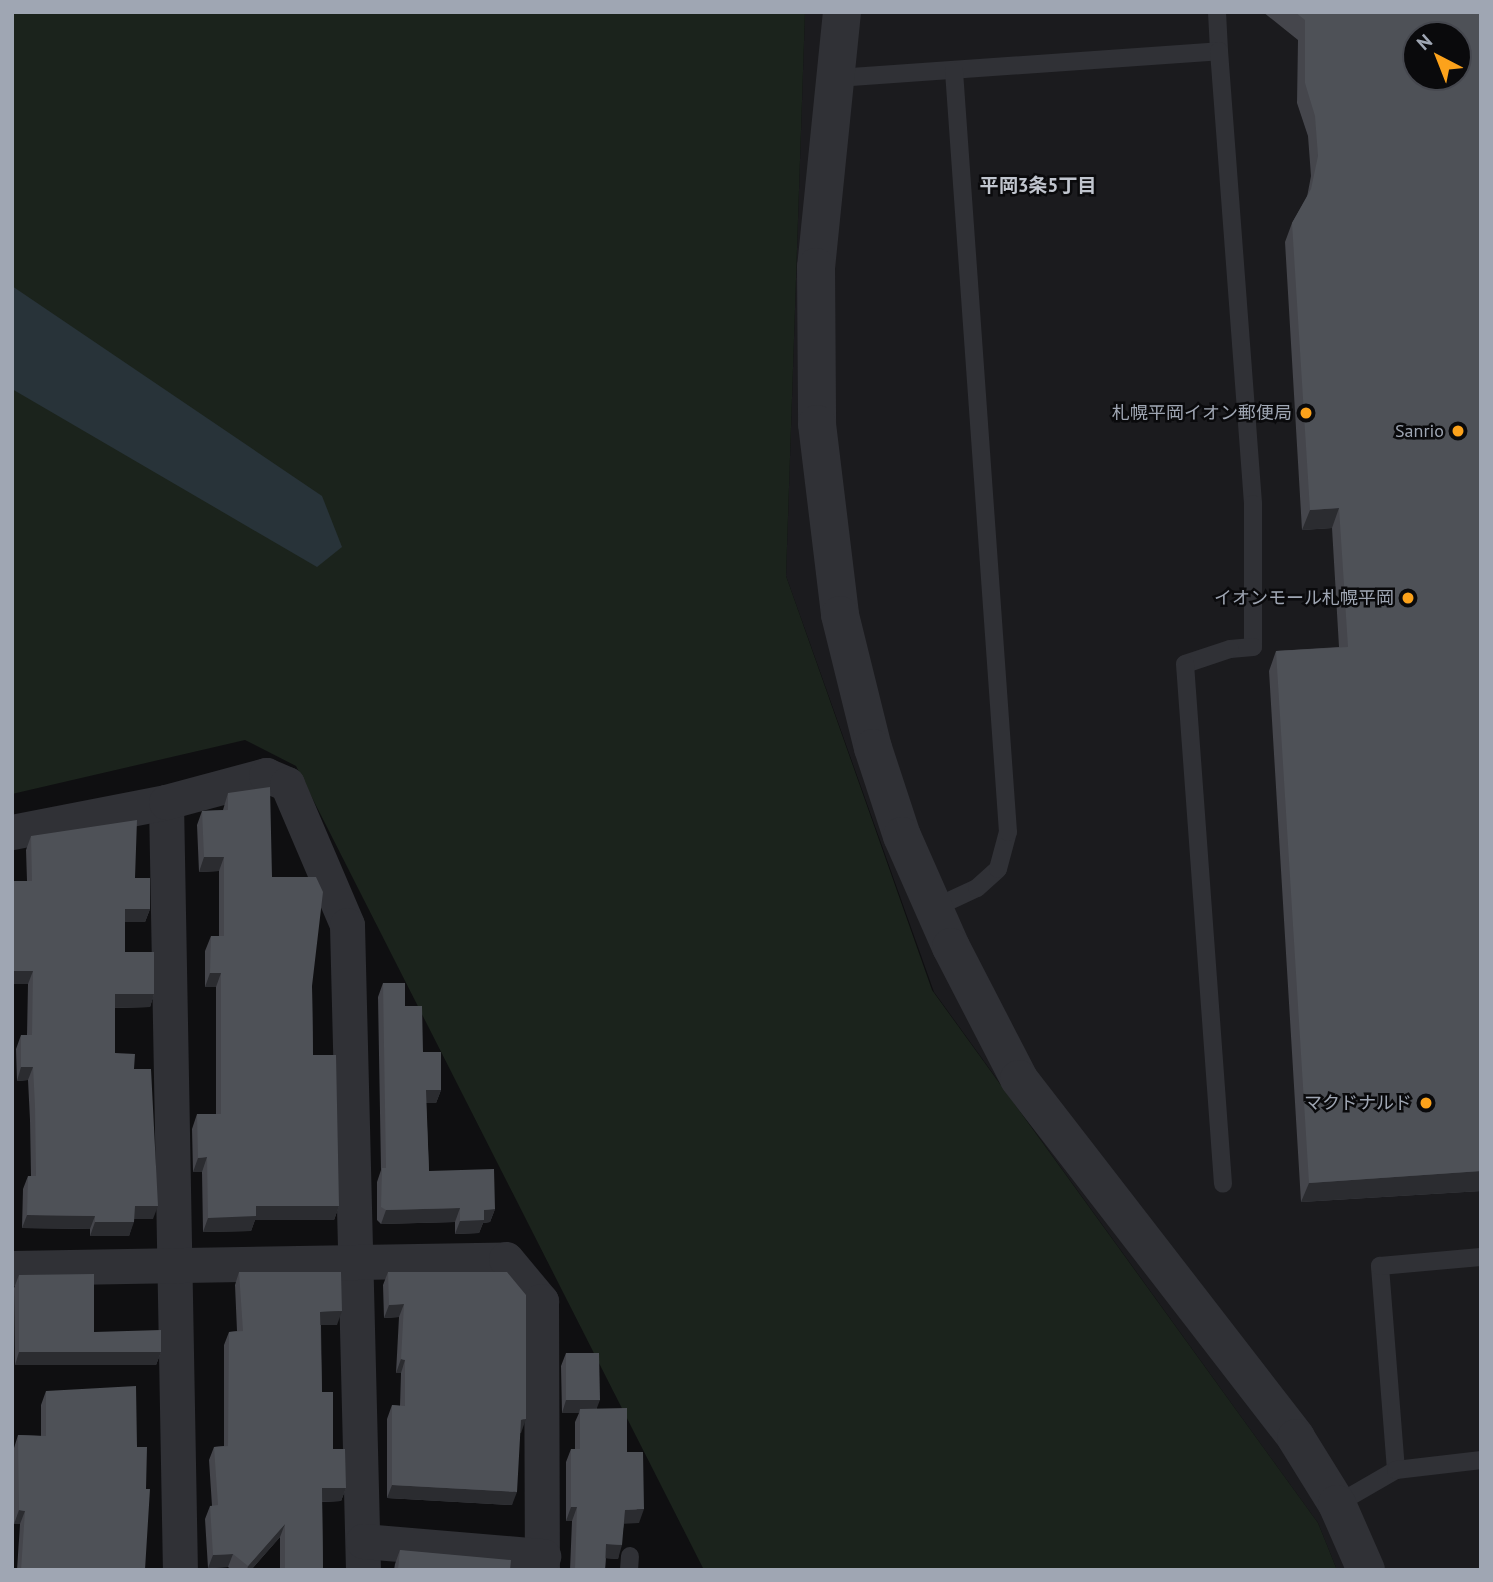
<!DOCTYPE html>
<html>
<head>
<meta charset="utf-8">
<style>
  body { margin:0 }
  #map { position:relative; width:1493px; height:1582px; overflow:hidden; background:#0f0f11; font-family:"PT Sans","Noto Sans JP",sans-serif }
  div>[style] { position:absolute }
  .built>* { inset:0; background:#1b1b1e }
  .green>* { inset:0; background:#1b231c }
  .water>* { inset:0; background:#283339 }
  .service>* { height:18px; margin:-9px; padding:0 9px; transform-origin:9px; border-radius:9px; background:#303136 }
  .minor>* { height:35px; margin:-17.5px; padding:0 17.5px; transform-origin:17.5px; border-radius:17.5px; background:#303136 }
  .tertiary>* { height:38px; margin:-19px; padding:0 19px; transform-origin:19px; border-radius:19px; background:#303136 }
  .wall>* { inset:0; background:#45464c }
  .shaded-wall>* { inset:0; background:#2b2c30 }
  .building>* { inset:0; background:#4e5157 }
  .dots>* { width:19px; height:19px; translate:-50% -50%; box-sizing:border-box; border:4px solid #0a0a0c; border-radius:50% }
  span { translate:-50% -50%; white-space:nowrap; text-align:center; line-height:1.15; -webkit-text-stroke:5px #0a0a0c; paint-order:stroke }
  .poi-label { font-size:18px; color:#9fa6b3 }
  .right { translate:-100% -50%; text-align:right }
  .neighbourhood-label { font-size:19px; color:#c0c5ce; font-weight:700 }
  .frame { position:absolute; inset:0; border:14px solid #9fa6b3; pointer-events:none }
  .north { position:absolute; left:1402px; top:21px; width:70px; height:70px; box-sizing:border-box; background:#0a0a0c; border:2px solid #46484f; border-radius:50%; rotate:318deg; font-size:19px; font-weight:700; line-height:28px; text-align:center; color:#9fa6b3 }
  .north::after { content:''; display:block; margin:auto; width:24px; height:32px; background:#fca21b; clip-path:polygon(50% 0,100% 100%,50% 72%,0 100%) }
</style>
</head>
<body>
<div id="map">
  <div class="built">
    <div style="clip-path:polygon(evenodd,805px 12px,1481px 12px,1481px 1570px,1337px 1570px,1318px 1523px,934px 992px,786px 576px,805px 12px,1416px 35px,1458px 35px,1458px 77px,1416px 77px,1416px 35px)"></div>
  </div>
  <div class="green">
    <div style="clip-path:polygon(12px 12px,805px 12px,786px 576px,932px 990px,1318px 1523px,1337px 1570px,704px 1570px,296px 766px,245px 740px,12px 794px)"></div>
  </div>
  <div class="water">
    <div style="clip-path:polygon(12px 286px,322px 496px,342px 547px,317px 567px,12px 389px)"></div>
  </div>
  <div class="service">
    <div style="left:1217px;top:12px;width:39px;rotate:87deg"></div>
    <div style="left:837px;top:78px;width:383px;rotate:-4deg"></div>
    <div style="left:1219px;top:51px;width:454px;rotate:85.7deg"></div>
    <div style="left:1253px;top:504px;width:143px;rotate:90deg"></div>
    <div style="left:1253px;top:647px;width:23px;rotate:175deg"></div>
    <div style="left:1230px;top:649px;width:47px;rotate:161.6deg"></div>
    <div style="left:1185px;top:664px;width:521px;rotate:85.82deg"></div>
    <div style="left:934px;top:908px;width:47px;rotate:-24.9deg"></div>
    <div style="left:977px;top:888px;width:28px;rotate:-42deg"></div>
    <div style="left:998px;top:869px;width:38px;rotate:-75deg"></div>
    <div style="left:1008px;top:832px;width:763px;rotate:-94.06deg"></div>
    <div style="left:1396px;top:1470px;width:205px;rotate:-94.5deg"></div>
    <div style="left:1380px;top:1266px;width:101px;rotate:-5.1deg"></div>
    <div style="left:1337px;top:1504px;width:68px;rotate:-30deg"></div>
    <div style="left:1396px;top:1470px;width:86px;rotate:-6.7deg"></div>
    <div style="left:629px;top:1570px;width:14px;rotate:-86deg"></div>
  </div>
  <div class="minor">
    <div style="left:166px;top:802px;width:768px;rotate:88.96deg"></div>
    <div style="left:12px;top:832px;width:157px;rotate:-11deg"></div>
    <div style="left:166px;top:802px;width:104px;rotate:-15.1deg"></div>
    <div style="left:266px;top:775px;width:23px;rotate:23deg"></div>
    <div style="left:287px;top:784px;width:153px;rotate:66.9deg"></div>
    <div style="left:347px;top:925px;width:645px;rotate:88.58deg"></div>
    <div style="left:12px;top:1268px;width:494px;rotate:-1deg"></div>
    <div style="left:506px;top:1259px;width:55px;rotate:50.2deg"></div>
    <div style="left:541px;top:1301px;width:269px;rotate:89.8deg"></div>
    <div style="left:363px;top:1541px;width:181px;rotate:4.8deg"></div>
  </div>
  <div class="tertiary">
    <div style="left:842px;top:12px;width:256px;rotate:95.8deg"></div>
    <div style="left:816px;top:267px;width:157px;rotate:89.6deg"></div>
    <div style="left:817px;top:424px;width:192px;rotate:83.1deg"></div>
    <div style="left:840px;top:615px;width:137px;rotate:76.1deg"></div>
    <div style="left:873px;top:748px;width:93px;rotate:71.8deg"></div>
    <div style="left:902px;top:836px;width:121px;rotate:66.2deg"></div>
    <div style="left:951px;top:947px;width:148px;rotate:62.7deg"></div>
    <div style="left:1019px;top:1079px;width:453px;rotate:52.3deg"></div>
    <div style="left:1296px;top:1438px;width:78px;rotate:58.2deg"></div>
    <div style="left:1337px;top:1504px;width:72px;rotate:66.3deg"></div>
  </div>
  <div class="wall">
    <div style="clip-path:polygon(1263px 12px,1481px 12px,1481px 1191px,1301px 1202px,1269px 671px,1276px 651px,1339px 647px,1332px 528px,1302px 530px,1285px 242px,1292px 223px,1307px 197px,1311px 176px,1308px 136px,1297px 103px,1298px 40px)"></div>
    <div style="clip-path:polygon(228px 793px,272px 877px,312px 986px,313px 1055px,339px 1206px,334px 1220px,255px 1220px,251px 1231px,203px 1232px,202px 1172px,193px 1172px,192px 1129px,197px 1114px,216px 1114px,216px 987px,205px 987px,205px 951px,211px 936px,219px 936px,219px 871px,199px 872px,197px 825px,202px 811px,223px 810px)"></div>
    <div style="clip-path:polygon(31px 836px,135px 878px,150px 909px,145px 922px,125px 922px,125px 952px,154px 994px,150px 1007px,115px 1008px,115px 1053px,134px 1069px,153px 1219px,134px 1219px,129px 1236px,90px 1236px,90px 1229px,22px 1228px,23px 1189px,28px 1176px,31px 1176px,30px 1120px,28px 1080px,17px 1081px,16px 1049px,21px 1035px,27px 1035px,28px 984px,12px 984px,12px 884px,14px 881px,27px 881px,26px 850px)"></div>
    <div style="clip-path:polygon(383px 983px,405px 1006px,423px 1052px,441px 1090px,436px 1103px,426px 1103px,429px 1171px,495px 1209px,490px 1222px,483px 1223px,479px 1233px,455px 1234px,455px 1222px,381px 1224px,377px 1220px,377px 1182px,381px 1170px,378px 997px)"></div>
    <div style="clip-path:polygon(239px 1272px,337px 1325px,321px 1325px,322px 1392px,333px 1449px,346px 1488px,341px 1501px,322px 1502px,323px 1570px,280px 1570px,280px 1537px,251px 1570px,232px 1570px,228px 1567px,208px 1568px,205px 1519px,210px 1506px,212px 1506px,209px 1460px,214px 1447px,224px 1446px,224px 1345px,229px 1332px,237px 1331px,235px 1285px)"></div>
    <div style="clip-path:polygon(388px 1272px,521px 1433px,520px 1433px,512px 1505px,387px 1498px,387px 1419px,392px 1405px,400px 1406px,401px 1373px,396px 1373px,399px 1317px,384px 1318px,383px 1285px)"></div>
    <div style="clip-path:polygon(19px 1275px,94px 1332px,161px 1352px,156px 1365px,15px 1365px,14px 1288px)"></div>
    <div style="clip-path:polygon(566px 1353px,597px 1409px,627px 1452px,639px 1523px,624px 1523px,618px 1559px,606px 1558px,605px 1570px,570px 1570px,572px 1521px,566px 1521px,566px 1462px,571px 1449px,575px 1449px,575px 1422px,579px 1413px,562px 1413px,561px 1366px)"></div>
    <div style="clip-path:polygon(46px 1391px,137px 1447px,145px 1570px,17px 1570px,20px 1524px,14px 1524px,14px 1448px,18px 1435px,41px 1436px,41px 1405px)"></div>
    <div style="clip-path:polygon(400px 1550px,510px 1570px,394px 1570px,395px 1564px)"></div>
  </div>
  <div class="shaded-wall">
    <div style="clip-path:polygon(1339px 508px,1332px 528px,1302px 530px,1310px 510px)"></div>
    <div style="clip-path:polygon(204px 857px,224px 857px,219px 871px,199px 872px)"></div>
    <div style="clip-path:polygon(125px 909px,150px 909px,145px 922px,120px 922px)"></div>
    <div style="clip-path:polygon(12px 971px,33px 971px,28px 984px,12px 984px)"></div>
    <div style="clip-path:polygon(210px 973px,221px 973px,216px 987px,205px 987px)"></div>
    <div style="clip-path:polygon(115px 994px,154px 994px,150px 1007px,110px 1008px)"></div>
    <div style="clip-path:polygon(21px 1067px,33px 1067px,28px 1080px,17px 1081px)"></div>
    <div style="clip-path:polygon(426px 1090px,441px 1090px,436px 1103px,421px 1103px)"></div>
    <div style="clip-path:polygon(207px 1157px,202px 1172px,193px 1172px,198px 1158px)"></div>
    <div style="clip-path:polygon(1481px 1171px,1481px 1191px,1301px 1202px,1309px 1183px)"></div>
    <div style="clip-path:polygon(135px 1206px,158px 1206px,153px 1219px,130px 1219px)"></div>
    <div style="clip-path:polygon(256px 1206px,339px 1206px,334px 1220px,255px 1220px,251px 1231px,203px 1232px,208px 1218px)"></div>
    <div style="clip-path:polygon(460px 1208px,455px 1222px,381px 1224px,386px 1210px)"></div>
    <div style="clip-path:polygon(495px 1209px,490px 1222px,483px 1223px,479px 1233px,455px 1234px,460px 1221px,484px 1210px)"></div>
    <div style="clip-path:polygon(27px 1215px,95px 1216px,90px 1229px,22px 1228px)"></div>
    <div style="clip-path:polygon(95px 1222px,134px 1222px,129px 1236px,90px 1236px)"></div>
    <div style="clip-path:polygon(404px 1304px,399px 1317px,384px 1318px,389px 1305px)"></div>
    <div style="clip-path:polygon(342px 1311px,337px 1325px,315px 1325px,320px 1312px)"></div>
    <div style="clip-path:polygon(19px 1352px,161px 1352px,156px 1365px,15px 1365px)"></div>
    <div style="clip-path:polygon(401px 1359px,405px 1360px,401px 1373px,396px 1373px)"></div>
    <div style="clip-path:polygon(566px 1400px,600px 1400px,595px 1413px,580px 1409px,579px 1413px,562px 1413px)"></div>
    <div style="clip-path:polygon(526px 1419px,521px 1433px,516px 1433px,521px 1420px)"></div>
    <div style="clip-path:polygon(392px 1485px,517px 1492px,512px 1505px,387px 1498px)"></div>
    <div style="clip-path:polygon(322px 1488px,346px 1488px,341px 1501px,318px 1502px)"></div>
    <div style="clip-path:polygon(571px 1507px,577px 1507px,572px 1521px,566px 1521px)"></div>
    <div style="clip-path:polygon(644px 1509px,639px 1523px,620px 1524px,625px 1510px)"></div>
    <div style="clip-path:polygon(19px 1510px,25px 1511px,20px 1524px,14px 1524px)"></div>
    <div style="clip-path:polygon(285px 1524px,280px 1537px,251px 1570px,247px 1570px,248px 1566px)"></div>
    <div style="clip-path:polygon(606px 1544px,622px 1545px,618px 1559px,601px 1558px)"></div>
    <div style="clip-path:polygon(233px 1554px,228px 1567px,208px 1568px,213px 1555px)"></div>
  </div>
  <div class="building">
    <div style="clip-path:polygon(evenodd,1295px 12px,1481px 12px,1481px 1171px,1309px 1183px,1276px 651px,1348px 647px,1339px 508px,1310px 510px,1292px 223px,1311px 189px,1318px 156px,1315px 116px,1305px 83px,1305px 20px,1295px 12px,1416px 35px,1458px 35px,1458px 77px,1416px 77px,1416px 35px)"></div>
    <div style="clip-path:polygon(270px 787px,272px 877px,316px 877px,323px 892px,312px 986px,313px 1055px,336px 1055px,339px 1206px,256px 1206px,256px 1216px,208px 1218px,207px 1157px,198px 1158px,197px 1114px,221px 1114px,221px 973px,210px 973px,211px 936px,224px 936px,224px 857px,204px 857px,202px 811px,228px 810px,228px 793px)"></div>
    <div style="clip-path:polygon(137px 820px,135px 878px,150px 878px,150px 909px,125px 909px,125px 952px,154px 952px,154px 994px,115px 994px,115px 1053px,135px 1054px,134px 1069px,151px 1069px,158px 1206px,135px 1206px,134px 1222px,95px 1222px,95px 1216px,27px 1215px,28px 1176px,36px 1176px,35px 1106px,33px 1067px,21px 1067px,21px 1035px,32px 1035px,33px 971px,12px 971px,14px 881px,32px 881px,31px 836px)"></div>
    <div style="clip-path:polygon(383px 983px,405px 983px,405px 1006px,422px 1006px,423px 1052px,441px 1052px,441px 1090px,426px 1090px,429px 1171px,494px 1169px,495px 1209px,484px 1210px,484px 1220px,460px 1221px,460px 1208px,386px 1210px,381px 1207px,382px 1168px,386px 1168px)"></div>
    <div style="clip-path:polygon(239px 1272px,341px 1272px,342px 1311px,320px 1312px,322px 1392px,333px 1392px,333px 1449px,345px 1449px,346px 1488px,322px 1488px,323px 1570px,285px 1570px,285px 1524px,248px 1566px,233px 1554px,213px 1555px,210px 1506px,218px 1505px,214px 1447px,228px 1446px,229px 1332px,243px 1331px)"></div>
    <div style="clip-path:polygon(388px 1272px,507px 1272px,526px 1295px,526px 1419px,521px 1420px,517px 1492px,392px 1485px,392px 1405px,405px 1406px,405px 1360px,401px 1359px,404px 1304px,389px 1305px)"></div>
    <div style="clip-path:polygon(94px 1274px,94px 1332px,161px 1330px,161px 1352px,19px 1352px,19px 1275px)"></div>
    <div style="clip-path:polygon(566px 1353px,599px 1353px,600px 1400px,566px 1400px)"></div>
    <div style="clip-path:polygon(136px 1386px,137px 1447px,147px 1447px,146px 1489px,150px 1489px,145px 1570px,21px 1570px,25px 1511px,19px 1510px,18px 1435px,46px 1436px,46px 1391px)"></div>
    <div style="clip-path:polygon(627px 1408px,627px 1452px,643px 1452px,644px 1509px,625px 1510px,622px 1545px,606px 1544px,605px 1570px,575px 1570px,577px 1507px,571px 1507px,571px 1449px,580px 1449px,580px 1409px)"></div>
    <div style="clip-path:polygon(400px 1550px,511px 1560px,510px 1570px,398px 1570px)"></div>
  </div>
  <div class="dots">
    <div style="left:1306px;top:413px;background:#fca21b"></div>
    <div style="left:1458px;top:431px;background:#fca21b"></div>
    <div style="left:1408px;top:598px;background:#fca21b"></div>
    <div style="left:1426px;top:1103px;background:#fca21b"></div>
  </div>
  <div class="poi-label">
    <span class="right" style="left:1292px;top:413px">札幌平岡イオン郵便局</span>
    <span class="right" style="left:1444px;top:431px">Sanrio</span>
    <span class="right" style="left:1394px;top:598px">イオンモール札幌平岡</span>
    <span class="right" style="left:1412px;top:1103px">マクドナルド</span>
  </div>
  <div class="neighbourhood-label">
    <span style="left:1038px;top:186px">平岡3条5丁目</span>
  </div>
  <div class="frame"></div>
  <div class="north">N</div>
</div>
</body>
</html>
